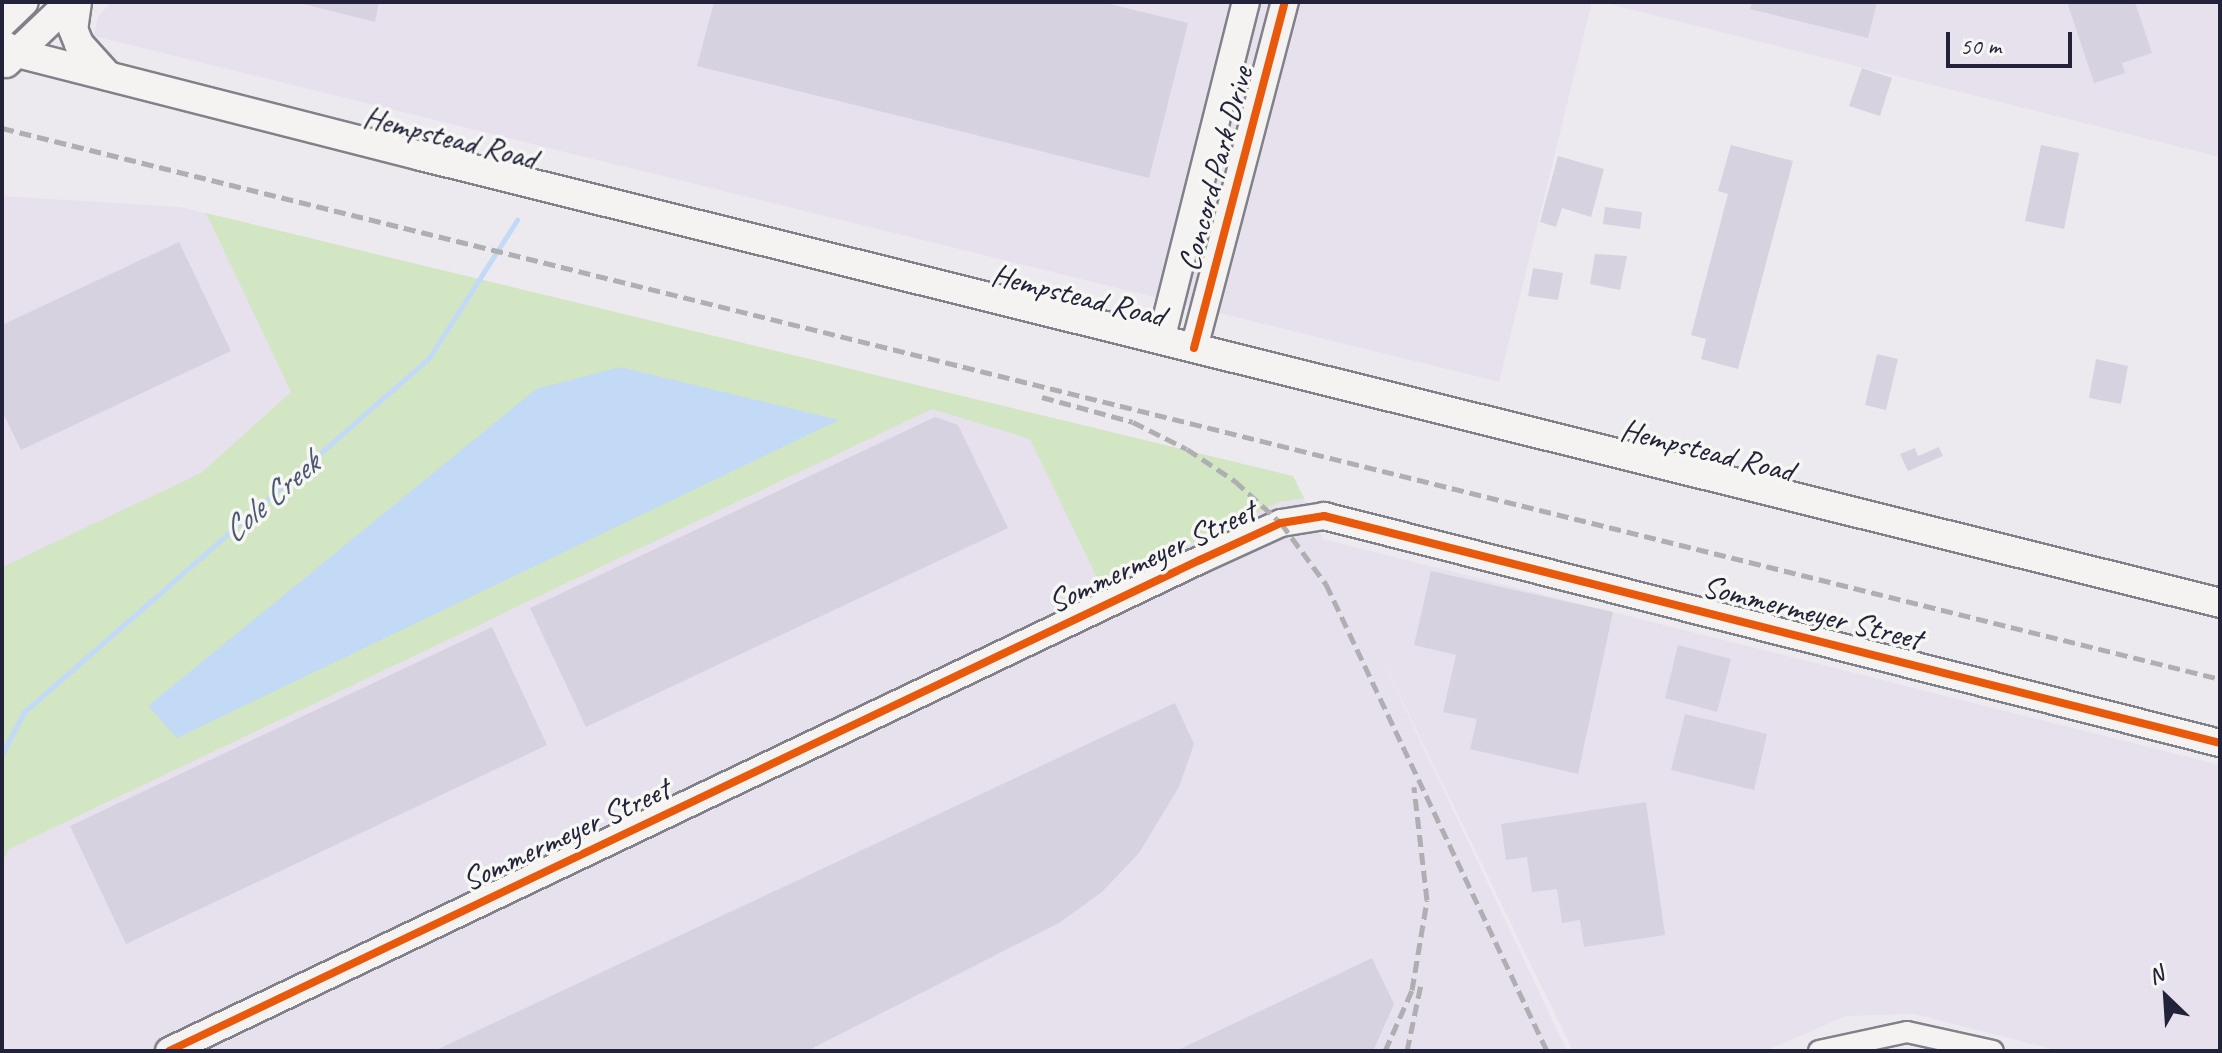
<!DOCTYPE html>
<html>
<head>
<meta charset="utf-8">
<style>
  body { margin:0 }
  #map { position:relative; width:2222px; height:1053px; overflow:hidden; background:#edeaef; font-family:Caveat,sans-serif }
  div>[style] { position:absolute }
  .built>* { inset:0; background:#e7e1ee }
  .green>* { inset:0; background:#d2e6c3 }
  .water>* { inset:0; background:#c2daf5 }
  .stream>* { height:5px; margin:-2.5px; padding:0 2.5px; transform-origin:2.5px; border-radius:2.5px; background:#c2daf5 }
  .building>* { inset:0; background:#d7d2df }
  .roads { filter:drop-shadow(2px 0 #828088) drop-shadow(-2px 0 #828088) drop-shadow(0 2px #828088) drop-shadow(0 -2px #828088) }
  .minor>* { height:20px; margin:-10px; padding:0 10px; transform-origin:10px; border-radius:10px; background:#f4f3f2 }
  .tertiary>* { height:26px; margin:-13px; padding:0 13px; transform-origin:13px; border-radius:13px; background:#f4f3f2 }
  .secondary>* { height:28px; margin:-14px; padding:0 14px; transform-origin:14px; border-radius:14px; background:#f4f3f2 }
  .rail>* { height:5px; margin-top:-2.5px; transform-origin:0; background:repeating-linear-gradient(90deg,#afaeb1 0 12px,transparent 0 18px) }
  .cycleway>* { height:8px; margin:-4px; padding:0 4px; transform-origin:4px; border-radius:4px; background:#e8590c }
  span { translate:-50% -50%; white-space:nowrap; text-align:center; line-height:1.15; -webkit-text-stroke:7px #f6f6f2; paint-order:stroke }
  .street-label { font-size:32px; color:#22223b }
  .water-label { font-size:34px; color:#4c5774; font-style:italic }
  .frame { position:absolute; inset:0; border:4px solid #22223b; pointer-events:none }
  .north { position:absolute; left:2126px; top:957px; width:80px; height:80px; -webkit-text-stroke:6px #f6f6f2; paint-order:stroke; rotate:335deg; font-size:22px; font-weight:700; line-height:32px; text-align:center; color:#22223b }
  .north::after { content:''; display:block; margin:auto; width:28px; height:36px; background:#22223b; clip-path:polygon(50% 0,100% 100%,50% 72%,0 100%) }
  .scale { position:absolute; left:1946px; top:32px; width:126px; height:36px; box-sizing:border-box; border:4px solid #22223b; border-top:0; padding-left:10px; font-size:24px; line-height:28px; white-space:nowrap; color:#22223b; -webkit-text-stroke:6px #f6f6f2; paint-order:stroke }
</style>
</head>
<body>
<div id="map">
  <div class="built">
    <div style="clip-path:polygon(111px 2px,1592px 2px,1499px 382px,94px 36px,98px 17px)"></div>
    <div style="clip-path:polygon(1601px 2px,2220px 2px,2220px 157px)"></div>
    <div style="clip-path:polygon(2px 196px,180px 207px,1293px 476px,1323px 539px,2220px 765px,2220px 1051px,2060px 1051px,1914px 1014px,1846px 1016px,1765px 1051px,1573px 1051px,1377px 649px,1567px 1051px,2px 1051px)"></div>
  </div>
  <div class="green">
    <div style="clip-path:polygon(206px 213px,1293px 476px,1304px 498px,1279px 502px,1101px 586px,1030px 439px,932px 409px,9px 849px,2px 863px,2px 567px,201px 473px,291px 392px)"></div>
  </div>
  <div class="water">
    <div style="clip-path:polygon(620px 367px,839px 420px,177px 738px,148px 706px,536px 389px)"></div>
  </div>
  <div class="stream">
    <div style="left:2px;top:754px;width:47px;rotate:-62.4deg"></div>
    <div style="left:24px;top:712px;width:538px;rotate:-41.16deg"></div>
    <div style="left:429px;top:358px;width:164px;rotate:-57.5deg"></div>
  </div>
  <div class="building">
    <div style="clip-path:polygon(296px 2px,379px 2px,375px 22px)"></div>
    <div style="clip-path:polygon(714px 2px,1101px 2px,1188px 23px,1149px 178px,697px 66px)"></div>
    <div style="clip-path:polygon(1752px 2px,1877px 2px,1868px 38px,1750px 9px)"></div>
    <div style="clip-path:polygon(2067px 2px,2135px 2px,2152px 53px,2122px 63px,2125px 73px,2094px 83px)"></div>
    <div style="clip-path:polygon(1862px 68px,1892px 78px,1880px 116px,1849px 106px)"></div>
    <div style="clip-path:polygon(1731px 145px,1793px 161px,1738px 369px,1701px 359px,1706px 339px,1691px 335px,1728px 194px,1718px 191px)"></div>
    <div style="clip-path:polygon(2041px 145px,2079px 153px,2064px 229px,2025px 221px)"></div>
    <div style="clip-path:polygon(1558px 156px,1604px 169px,1591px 217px,1562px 208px,1556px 227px,1540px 222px)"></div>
    <div style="clip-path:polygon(1605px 207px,1642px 212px,1640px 229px,1603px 224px)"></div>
    <div style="clip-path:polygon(179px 242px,231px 351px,21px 450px,2px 411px,2px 325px)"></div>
    <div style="clip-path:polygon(1595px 254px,1627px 256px,1620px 290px,1590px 284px)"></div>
    <div style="clip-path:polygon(1533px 268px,1563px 273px,1558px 300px,1528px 296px)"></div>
    <div style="clip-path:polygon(1877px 354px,1898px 359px,1886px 410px,1865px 405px)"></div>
    <div style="clip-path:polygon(2096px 359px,2128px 366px,2121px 404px,2089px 398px)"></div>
    <div style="clip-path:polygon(935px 417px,958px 425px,1008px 528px,586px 727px,530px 608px)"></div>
    <div style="clip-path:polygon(1939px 447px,1943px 456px,1908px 471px,1900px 454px,1915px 448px,1918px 456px)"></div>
    <div style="clip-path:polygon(1431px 571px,1613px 612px,1578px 774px,1470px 749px,1477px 719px,1443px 712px,1456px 655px,1414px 645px)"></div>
    <div style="clip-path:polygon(492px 627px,547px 745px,126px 944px,70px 826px)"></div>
    <div style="clip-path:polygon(1678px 645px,1731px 659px,1717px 712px,1665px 698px)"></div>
    <div style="clip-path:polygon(1175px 703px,1194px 744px,1179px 787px,1139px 853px,1102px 892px,1059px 923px,807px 1051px,434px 1051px)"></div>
    <div style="clip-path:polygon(1685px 714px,1767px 734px,1754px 790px,1671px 770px)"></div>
    <div style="clip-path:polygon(1646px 802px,1665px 935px,1584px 947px,1580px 920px,1562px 923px,1557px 889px,1532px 892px,1527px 857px,1506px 860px,1501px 824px)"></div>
    <div style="clip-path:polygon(1372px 958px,1394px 1004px,1373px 1051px,1176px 1051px)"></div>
  </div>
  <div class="roads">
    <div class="minor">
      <div style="left:1819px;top:1051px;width:90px;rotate:-12.2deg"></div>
      <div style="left:1907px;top:1032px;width:88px;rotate:12.5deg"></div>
    </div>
    <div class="tertiary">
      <div style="left:1161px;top:340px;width:349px;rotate:-75.9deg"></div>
      <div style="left:1194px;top:348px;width:358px;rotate:-75.3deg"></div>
      <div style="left:169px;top:1051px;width:1142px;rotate:-25.47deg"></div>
      <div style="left:1200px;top:560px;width:89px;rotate:-24.6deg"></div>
      <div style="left:1281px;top:523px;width:44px;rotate:-9.2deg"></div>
      <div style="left:1324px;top:516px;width:924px;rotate:14.22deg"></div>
    </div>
    <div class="secondary">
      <div style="left:77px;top:2px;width:27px;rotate:98deg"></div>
      <div style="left:73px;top:29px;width:16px;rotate:68deg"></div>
      <div style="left:79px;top:44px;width:43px;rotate:47.8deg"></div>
      <div style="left:2px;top:23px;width:30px;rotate:-44deg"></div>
      <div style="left:2px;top:44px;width:17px;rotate:31deg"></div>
      <div style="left:17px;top:53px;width:417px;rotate:14.3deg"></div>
      <div style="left:421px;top:156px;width:1854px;rotate:13.95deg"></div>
      <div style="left:6px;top:63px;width:88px;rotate:-43.6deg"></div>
    </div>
  </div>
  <div class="rail">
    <div style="left:2px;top:128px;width:2285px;rotate:13.95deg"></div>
    <div style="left:1042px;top:397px;width:94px;rotate:15.4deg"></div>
    <div style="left:1133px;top:422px;width:60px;rotate:26.6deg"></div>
    <div style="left:1187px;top:449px;width:58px;rotate:33.7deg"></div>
    <div style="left:1235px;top:481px;width:62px;rotate:42.4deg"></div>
    <div style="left:1281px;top:523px;width:76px;rotate:53.6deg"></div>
    <div style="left:1326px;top:584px;width:517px;rotate:64.67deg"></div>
    <div style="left:1385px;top:1051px;width:67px;rotate:-66.1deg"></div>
    <div style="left:1412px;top:990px;width:91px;rotate:-80.5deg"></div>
    <div style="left:1427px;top:900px;width:114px;rotate:-96.6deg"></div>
    <div style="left:1407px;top:1051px;width:68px;rotate:-78.2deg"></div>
  </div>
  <div class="cycleway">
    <div style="left:1194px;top:348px;width:358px;rotate:-75.3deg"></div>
    <div style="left:169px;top:1051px;width:1142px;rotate:-25.47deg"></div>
    <div style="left:1200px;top:560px;width:89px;rotate:-24.6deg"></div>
    <div style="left:1281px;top:523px;width:44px;rotate:-9.2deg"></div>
    <div style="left:1324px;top:516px;width:924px;rotate:14.22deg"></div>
  </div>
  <div class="street-label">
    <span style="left:450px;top:138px;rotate:14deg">Hempstead Road</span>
    <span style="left:1216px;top:169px;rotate:-75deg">Concord Park Drive</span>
    <span style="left:1078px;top:296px;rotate:14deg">Hempstead Road</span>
    <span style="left:1707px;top:451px;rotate:14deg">Hempstead Road</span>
    <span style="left:1152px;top:557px;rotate:-25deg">Sommermeyer Street</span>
    <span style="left:1812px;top:613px;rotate:14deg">Sommermeyer Street</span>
    <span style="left:566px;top:835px;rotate:-25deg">Sommermeyer Street</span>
  </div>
  <div class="water-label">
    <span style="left:270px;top:497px;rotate:-41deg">Cole Creek</span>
  </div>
  <div class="frame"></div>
  <div class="north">N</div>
  <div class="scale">50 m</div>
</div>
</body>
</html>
